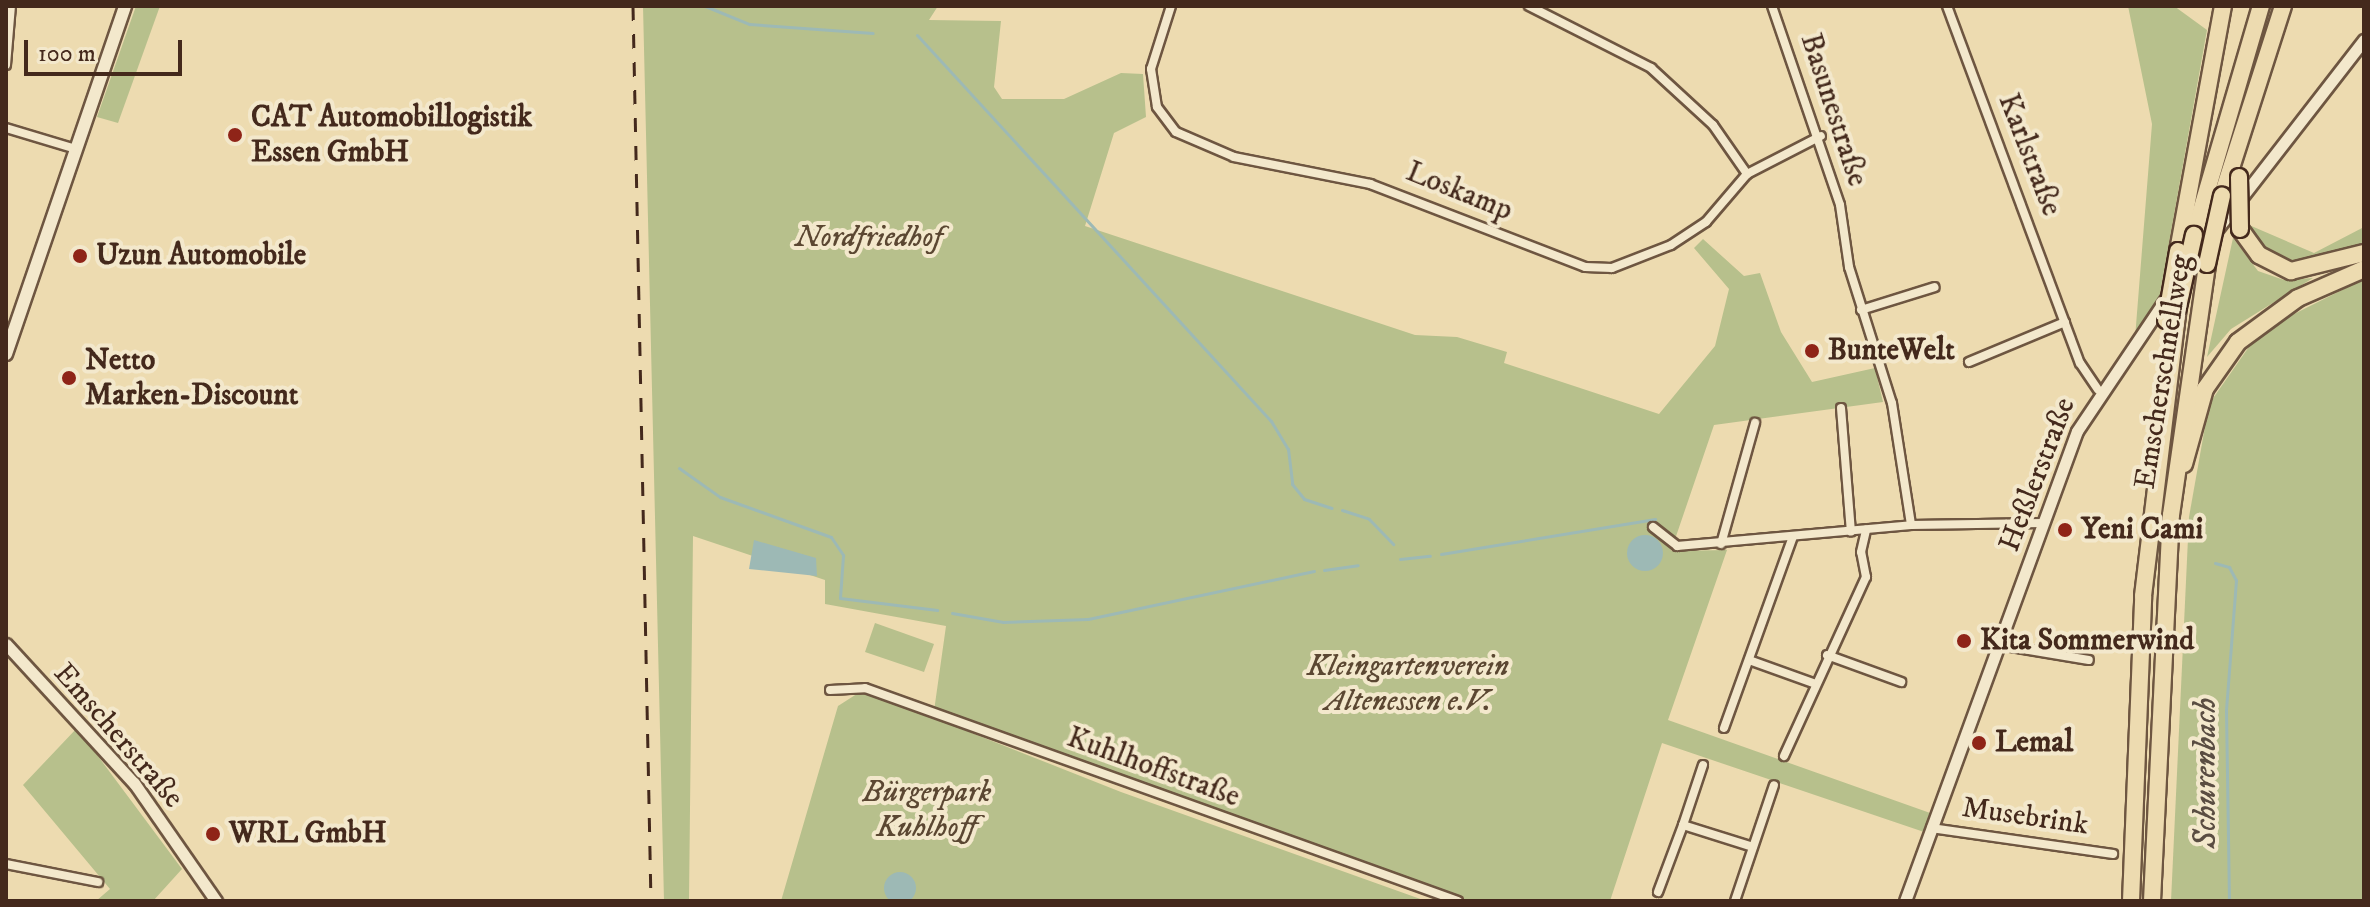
<!DOCTYPE html>
<html>
<head>
<meta charset="utf-8">
<style>
  body { margin:0 }
  #map { position:relative; width:2370px; height:907px; overflow:hidden; background:#eddbb0; font-family:"IM FELL DW Pica",serif }
  div>[style] { position:absolute }
  .green>* { inset:0; background:#b7c08c }
  .water>* { inset:0; background:#9db9b5 }
  .round { border-radius:50% }
  .stream>* { height:3px; margin:-1.5px; padding:0 1.5px; transform-origin:1.5px; border-radius:1.5px; background:#9db9b5 }
  .roads { filter:drop-shadow(2px 0 #6e5641) drop-shadow(-2px 0 #6e5641) drop-shadow(0 2px #6e5641) drop-shadow(0 -2px #6e5641) }
  .minor>* { height:8px; margin:-4px; padding:0 4px; transform-origin:4px; border-radius:4px; background:#f3e8cc }
  .tertiary>* { height:11px; margin:-5.5px; padding:0 5.5px; transform-origin:5.5px; border-radius:5.5px; background:#f3e8cc }
  .secondary>* { height:12px; margin:-6px; padding:0 6px; transform-origin:6px; border-radius:6px; background:#f3e8cc }
  .motorway>* { height:16px; margin:-8px; padding:0 8px; transform-origin:8px; border-radius:8px; background:#eddbb0 }
  .rail>* { height:3px; margin-top:-1.5px; transform-origin:0; background:repeating-linear-gradient(90deg,#44291c 0 14px,transparent 0 28px) }
  .bridges { filter:drop-shadow(2px 0 #44291c) drop-shadow(-2px 0 #44291c) drop-shadow(0 2px #44291c) drop-shadow(0 -2px #44291c) }
  .motorway-bridge>* { height:16px; margin:-8px; padding:0 8px; transform-origin:8px; border-radius:8px; background:#eddbb0 }
  .dots>* { width:22px; height:22px; translate:-50% -50%; box-sizing:border-box; border:4px solid #f3e8cc; border-radius:50% }
  span { translate:-50% -50%; white-space:nowrap; text-align:center; line-height:1.15; -webkit-text-stroke:8px #f3e8cc; paint-order:stroke }
  .street-label { font-size:30px; color:#44291c }
  .poi-label { font-size:30px; color:#44291c; font-weight:700 }
  .left { translate:0 -50%; text-align:left }
  .park-label { font-size:30px; color:#5b4732; font-style:italic }
  .water-label { font-size:32px; color:#5a4d42; font-style:italic }
  .frame { position:absolute; inset:0; border:8px solid #44291c; pointer-events:none }
  .scale { position:absolute; left:24px; top:40px; width:158px; height:36px; box-sizing:border-box; border:4px solid #44291c; border-top:0; padding-left:10px; font-size:24px; line-height:28px; white-space:nowrap; color:#44291c; -webkit-text-stroke:6px #f3e8cc; paint-order:stroke }
</style>
</head>
<body>
<div id="map">
  <div class="green">
    <div style="clip-path:polygon(136px 6px,160px 6px,118px 123px,97px 117px)"></div>
    <div style="clip-path:polygon(643px 6px,938px 6px,929px 20px,1001px 21px,994px 87px,1002px 99px,1064px 99px,1121px 73px,1143px 74px,1146px 117px,1114px 133px,1085px 226px,1415px 335px,1457px 337px,1507px 352px,1504px 363px,1659px 414px,1715px 346px,1729px 289px,1694px 248px,1703px 239px,1744px 276px,1760px 273px,1781px 332px,1812px 382px,1875px 368px,1883px 402px,1714px 425px,1671px 551px,1727px 550px,1668px 720px,1933px 814px,1927px 833px,1662px 743px,1610px 901px,1469px 901px,934px 711px,946px 626px,825px 604px,825px 580px,693px 536px,689px 901px,664px 901px)"></div>
    <div style="clip-path:polygon(2128px 6px,2174px 6px,2207px 30px,2157px 310px,2135px 338px,2152px 124px)"></div>
    <div style="clip-path:polygon(2249px 225px,2314px 253px,2364px 227px,2364px 246px,2295px 265px,2262px 249px)"></div>
    <div style="clip-path:polygon(2233px 238px,2258px 271px,2284px 280px,2313px 278px,2231px 329px,2207px 357px)"></div>
    <div style="clip-path:polygon(2364px 279px,2364px 901px,2171px 901px,2189px 517px,2209px 404px,2260px 331px)"></div>
    <div style="clip-path:polygon(875px 623px,934px 644px,924px 672px,865px 652px)"></div>
    <div style="clip-path:polygon(863px 690px,1121px 792px,1426px 901px,781px 901px,838px 706px)"></div>
    <div style="clip-path:polygon(77px 728px,182px 869px,153px 901px,96px 901px,110px 889px,23px 785px)"></div>
  </div>
  <div class="water">
    <div class="round" style="left:1627px;top:535px;width:36px;height:36px"></div>
    <div style="clip-path:polygon(754px 540px,816px 558px,817px 576px,749px 569px)"></div>
    <div class="round" style="left:884px;top:872px;width:32px;height:32px"></div>
  </div>
  <div class="stream">
    <div style="left:705px;top:6px;width:48px;rotate:22.2deg"></div>
    <div style="left:749px;top:24px;width:124px;rotate:4.2deg"></div>
    <div style="left:917px;top:35px;width:524px;rotate:47.48deg"></div>
    <div style="left:1271px;top:421px;width:33px;rotate:59deg"></div>
    <div style="left:1288px;top:449px;width:35px;rotate:83deg"></div>
    <div style="left:1292px;top:484px;width:19px;rotate:51deg"></div>
    <div style="left:1304px;top:499px;width:29px;rotate:18deg"></div>
    <div style="left:679px;top:468px;width:50px;rotate:35.3deg"></div>
    <div style="left:720px;top:497px;width:118px;rotate:19.8deg"></div>
    <div style="left:831px;top:537px;width:22px;rotate:56deg"></div>
    <div style="left:843px;top:555px;width:43px;rotate:94deg"></div>
    <div style="left:840px;top:598px;width:98px;rotate:7.1deg"></div>
    <div style="left:1342px;top:510px;width:28px;rotate:18deg"></div>
    <div style="left:1369px;top:519px;width:35px;rotate:46deg"></div>
    <div style="left:1441px;top:554px;width:217px;rotate:-9.3deg"></div>
    <div style="left:1400px;top:559px;width:30px;rotate:-6deg"></div>
    <div style="left:2215px;top:563px;width:15px;rotate:16deg"></div>
    <div style="left:2229px;top:567px;width:15px;rotate:62deg"></div>
    <div style="left:2236px;top:580px;width:130px;rotate:94.4deg"></div>
    <div style="left:2226px;top:710px;width:191px;rotate:89.1deg"></div>
    <div style="left:1324px;top:570px;width:34px;rotate:-8deg"></div>
    <div style="left:952px;top:613px;width:52px;rotate:10deg"></div>
    <div style="left:1003px;top:622px;width:85px;rotate:-2deg"></div>
    <div style="left:1088px;top:619px;width:231px;rotate:-12deg"></div>
  </div>
  <div class="roads">
    <div class="minor">
      <div style="left:1171px;top:6px;width:66px;rotate:107.6deg"></div>
      <div style="left:1151px;top:69px;width:38px;rotate:81deg"></div>
      <div style="left:1157px;top:107px;width:31px;rotate:53deg"></div>
      <div style="left:1176px;top:132px;width:63px;rotate:23.3deg"></div>
      <div style="left:1234px;top:157px;width:139px;rotate:11.2deg"></div>
      <div style="left:1370px;top:184px;width:230px;rotate:21.1deg"></div>
      <div style="left:1585px;top:267px;width:27px;rotate:2deg"></div>
      <div style="left:1612px;top:268px;width:63px;rotate:-21.3deg"></div>
      <div style="left:1671px;top:245px;width:42px;rotate:-33.3deg"></div>
      <div style="left:1706px;top:222px;width:63px;rotate:-49.5deg"></div>
      <div style="left:1747px;top:174px;width:83px;rotate:-27.2deg"></div>
      <div style="left:1529px;top:6px;width:137px;rotate:26.9deg"></div>
      <div style="left:1651px;top:68px;width:84px;rotate:42.6deg"></div>
      <div style="left:1713px;top:125px;width:60px;rotate:55.2deg"></div>
      <div style="left:1772px;top:6px;width:210px;rotate:71.1deg"></div>
      <div style="left:1840px;top:205px;width:63px;rotate:81.7deg"></div>
      <div style="left:1849px;top:267px;width:143px;rotate:72.5deg"></div>
      <div style="left:1892px;top:403px;width:123px;rotate:81.1deg"></div>
      <div style="left:1947px;top:6px;width:381px;rotate:69.6deg"></div>
      <div style="left:2080px;top:363px;width:32px;rotate:56deg"></div>
      <div style="left:6px;top:65px;width:59px;rotate:-85.2deg"></div>
      <div style="left:6px;top:128px;width:73px;rotate:16.7deg"></div>
      <div style="left:1861px;top:310px;width:77px;rotate:-17.3deg"></div>
      <div style="left:1969px;top:362px;width:104px;rotate:-22.6deg"></div>
      <div style="left:1841px;top:408px;width:124px;rotate:85.4deg"></div>
      <div style="left:1653px;top:527px;width:31px;rotate:38deg"></div>
      <div style="left:1677px;top:546px;width:235px;rotate:-5.1deg"></div>
      <div style="left:1911px;top:525px;width:132px;rotate:-0.9deg"></div>
      <div style="left:1721px;top:544px;width:126px;rotate:-74.3deg"></div>
      <div style="left:1999px;top:645px;width:91px;rotate:9.5deg"></div>
      <div style="left:1827px;top:655px;width:79px;rotate:20deg"></div>
      <div style="left:1749px;top:660px;width:71px;rotate:19.7deg"></div>
      <div style="left:830px;top:690px;width:35px;rotate:-3deg"></div>
      <div style="left:865px;top:688px;width:630px;rotate:19.76deg"></div>
      <div style="left:1724px;top:728px;width:204px;rotate:-70.2deg"></div>
      <div style="left:1784px;top:756px;width:197px;rotate:-65.4deg"></div>
      <div style="left:1866px;top:577px;width:25px;rotate:-101deg"></div>
      <div style="left:1861px;top:552px;width:23px;rotate:-77deg"></div>
      <div style="left:1703px;top:765px;width:63px;rotate:108.4deg"></div>
      <div style="left:1683px;top:825px;width:73px;rotate:17.4deg"></div>
      <div style="left:1931px;top:828px;width:184px;rotate:8.1deg"></div>
      <div style="left:6px;top:864px;width:94px;rotate:11.1deg"></div>
      <div style="left:1658px;top:892px;width:72px;rotate:-69.5deg"></div>
      <div style="left:1735px;top:901px;width:122px;rotate:-71.4deg"></div>
    </div>
    <div class="tertiary">
      <div style="left:2190px;top:264px;width:284px;rotate:-52.2deg"></div>
      <div style="left:6px;top:644px;width:189px;rotate:47.4deg"></div>
      <div style="left:134px;top:783px;width:144px;rotate:55.2deg"></div>
      <div style="left:1905px;top:901px;width:500px;rotate:-69.9deg"></div>
      <div style="left:2077px;top:431px;width:165px;rotate:-56.1deg"></div>
    </div>
    <div class="secondary">
      <div style="left:6px;top:354px;width:368px;rotate:-71.1deg"></div>
    </div>
    <div class="motorway">
      <div style="left:2222px;top:196px;width:200px;rotate:-72.2deg"></div>
      <div style="left:2240px;top:229px;width:32px;rotate:54deg"></div>
      <div style="left:2259px;top:255px;width:36px;rotate:27deg"></div>
      <div style="left:2291px;top:271px;width:75px;rotate:-13.9deg"></div>
      <div style="left:2194px;top:235px;width:239px;rotate:-73.7deg"></div>
      <div style="left:2178px;top:251px;width:249px;rotate:-79.6deg"></div>
      <div style="left:2184px;top:464px;width:78px;rotate:-74.4deg"></div>
      <div style="left:2205px;top:389px;width:57px;rotate:-54.9deg"></div>
      <div style="left:2238px;top:342px;width:74px;rotate:-36.3deg"></div>
      <div style="left:2298px;top:298px;width:72px;rotate:-23.7deg"></div>
      <div style="left:2131px;top:901px;width:305px;rotate:-87.7deg"></div>
      <div style="left:2143px;top:596px;width:291px;rotate:-83.1deg"></div>
      <div style="left:2152px;top:901px;width:386px;rotate:-87.2deg"></div>
      <div style="left:2171px;top:515px;width:254px;rotate:-81.8deg"></div>
    </div>
  </div>
  <div class="rail">
    <div style="left:633px;top:6px;width:895px;rotate:88.85deg"></div>
  </div>
  <div class="bridges">
    <div class="motorway-bridge">
      <div style="left:2239px;top:177px;width:52px;rotate:88.9deg"></div>
      <div style="left:2207px;top:264px;width:70px;rotate:-77.6deg"></div>
      <div style="left:2178px;top:307px;width:74px;rotate:-77.5deg"></div>
      <div style="left:2166px;top:320px;width:70px;rotate:-80.1deg"></div>
    </div>
  </div>
  <div class="dots">
    <div style="left:235px;top:135px;background:#8f2418"></div>
    <div style="left:80px;top:256px;background:#8f2418"></div>
    <div style="left:1812px;top:351px;background:#8f2418"></div>
    <div style="left:69px;top:378px;background:#8f2418"></div>
    <div style="left:2065px;top:530px;background:#8f2418"></div>
    <div style="left:1964px;top:641px;background:#8f2418"></div>
    <div style="left:1979px;top:743px;background:#8f2418"></div>
    <div style="left:213px;top:834px;background:#8f2418"></div>
  </div>
  <div class="street-label">
    <span style="left:1833px;top:110px;rotate:72deg">Basunestraße</span>
    <span style="left:2029px;top:155px;rotate:69deg">Karlstraße</span>
    <span style="left:1459px;top:192px;rotate:22deg">Loskamp</span>
    <span style="left:2164px;top:372px;rotate:-81deg">Emscherschnellweg</span>
    <span style="left:2038px;top:475px;rotate:-69deg">Heßlerstraße</span>
    <span style="left:118px;top:736px;rotate:49deg">Emscherstraße</span>
    <span style="left:1153px;top:768px;rotate:20deg">Kuhlhoffstraße</span>
    <span style="left:2025px;top:817px;rotate:8deg">Musebrink</span>
  </div>
  <div class="poi-label">
    <span class="left" style="left:251px;top:135px">CAT Automobillogistik<br>Essen GmbH</span>
    <span class="left" style="left:96px;top:256px">Uzun Automobile</span>
    <span class="left" style="left:1828px;top:351px">BunteWelt</span>
    <span class="left" style="left:85px;top:378px">Netto<br>Marken-Discount</span>
    <span class="left" style="left:2081px;top:530px">Yeni Cami</span>
    <span class="left" style="left:1980px;top:641px">Kita Sommerwind</span>
    <span class="left" style="left:1995px;top:743px">Lemal</span>
    <span class="left" style="left:229px;top:834px">WRL GmbH</span>
  </div>
  <div class="park-label">
    <span style="left:869px;top:238px">Nordfriedhof</span>
    <span style="left:1408px;top:684px">Kleingartenverein<br>Altenessen e.V.</span>
    <span style="left:927px;top:810px">Bürgerpark<br>Kuhlhoff</span>
  </div>
  <div class="water-label">
    <span style="left:2206px;top:773px;rotate:-90deg">Schurenbach</span>
  </div>
  <div class="frame"></div>
  <div class="scale">100 m</div>
</div>
</body>
</html>
